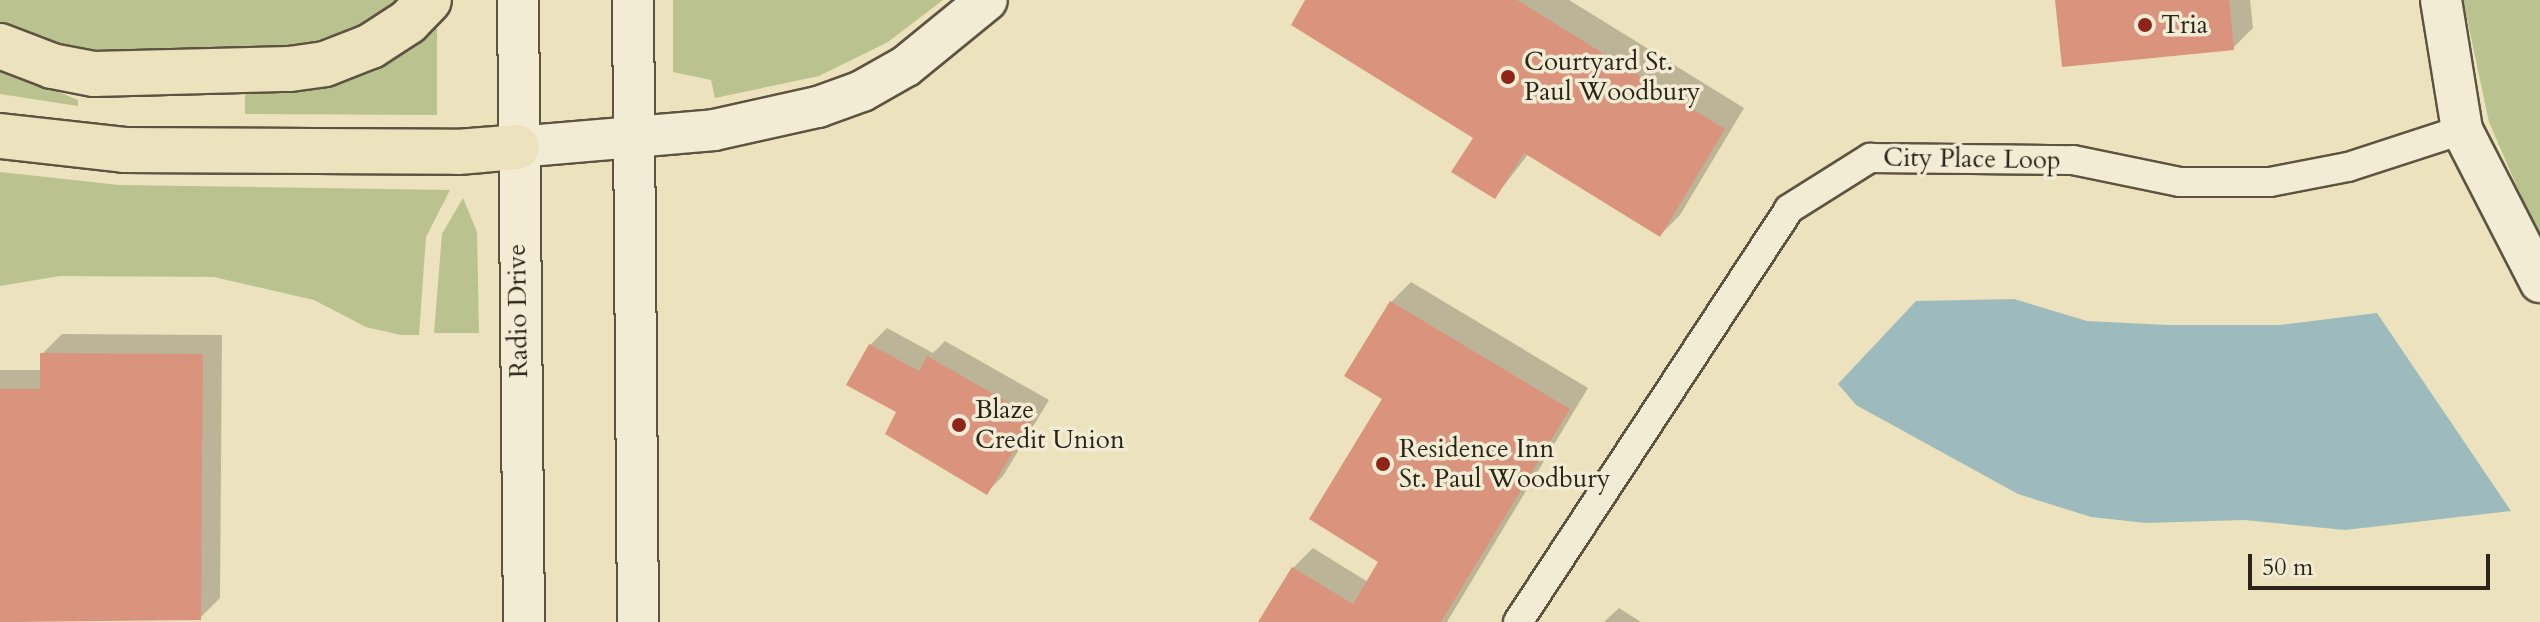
<!DOCTYPE html>
<html>
<head>
<meta charset="utf-8">
<style>
  body { margin:0 }
  #map { position:relative; width:2540px; height:622px; overflow:hidden; background:#ece2bd; font-family:Cardo,serif }
  div>[style] { position:absolute }
  .green>* { inset:0; background:#bac38f }
  .water>* { inset:0; background:#9dbbbc }
  .shadow>* { inset:0; background:#0003 }
  .building>* { inset:0; background:#da947d }
  .roads { filter:drop-shadow(2px 0 #5c5441) drop-shadow(-2px 0 #5c5441) drop-shadow(0 2px #5c5441) drop-shadow(0 -2px #5c5441) }
  .street>* { height:28px; margin:-14px; padding:0 14px; transform-origin:14px; border-radius:14px; background:#f3ecd4 }
  .secondary>* { height:40px; margin:-20px; padding:0 20px; transform-origin:20px; border-radius:20px; background:#f3ecd4 }
  .highway>* { height:44px; margin:-22px; padding:0 22px; transform-origin:22px; border-radius:22px; background:#ece2bd }
  .dots>* { width:22px; height:22px; translate:-50% -50%; box-sizing:border-box; border:4px solid #f3ecd4; border-radius:50% }
  span { translate:-50% -50%; white-space:nowrap; text-align:center; line-height:1.15; -webkit-text-stroke:7px #f3ecd4; paint-order:stroke }
  .poi-label { font-size:26px; color:#2c2418 }
  .left { translate:0 -50%; text-align:left }
  .street-label { font-size:26px; color:#2c2418 }
  .scale { position:absolute; left:2248px; top:554px; width:242px; height:36px; box-sizing:border-box; border:4px solid #2c2418; border-top:0; padding-left:10px; font-size:24px; line-height:28px; white-space:nowrap; color:#2c2418; -webkit-text-stroke:6px #f3ecd4; paint-order:stroke }
</style>
</head>
<body>
<div id="map">
  <div class="green">
    <div style="clip-path:polygon(0 0,400px 0,356px 28px,302px 45px,122px 56px,65px 48px,10px 28px,0 23px)"></div>
    <div style="clip-path:polygon(673px 0,943px 0,888px 42px,819px 76px,715px 98px,711px 80px,673px 72px)"></div>
    <div style="clip-path:polygon(2463px 0,2540px 0,2540px 240px,2489px 122px)"></div>
    <div style="clip-path:polygon(437px 19px,437px 115px,245px 114px,245px 89px)"></div>
    <div style="clip-path:polygon(0 68px,78px 100px,78px 106px,0 94px)"></div>
    <div style="clip-path:polygon(0 172px,119px 185px,450px 190px,426px 237px,419px 335px,401px 335px,366px 327px,314px 300px,214px 277px,60px 276px,0 286px)"></div>
    <div style="clip-path:polygon(463px 198px,477px 232px,479px 333px,434px 333px,442px 234px)"></div>
  </div>
  <div class="water">
    <div style="clip-path:polygon(2014px 299px,2087px 321px,2167px 325px,2279px 325px,2377px 313px,2511px 511px,2345px 530px,2244px 520px,2146px 523px,2091px 517px,2018px 494px,1856px 405px,1838px 384px,1916px 301px)"></div>
  </div>
  <div class="shadow">
    <div style="clip-path:polygon(1307px 0,1569px 0,1744px 108px,1680px 215px,1660px 235px,1529px 153px,1495px 197px,1476px 138px)"></div>
    <div style="clip-path:polygon(2057px 0,2250px 0,2253px 28px,2233px 48px)"></div>
    <div style="clip-path:polygon(1411px 282px,1588px 388px,1447px 622px,1261px 622px,1293px 568px,1313px 548px,1368px 582px,1381px 561px,1391px 302px)"></div>
    <div style="clip-path:polygon(887px 328px,933px 353px,945px 341px,1049px 400px,1003px 476px,986px 493px,899px 411px,849px 384px,870px 345px)"></div>
    <div style="clip-path:polygon(62px 334px,222px 335px,220px 598px,200px 618px,0 622px,0 370px,42px 370px,42px 354px)"></div>
    <div style="clip-path:polygon(1619px 608px,1641px 622px,1604px 622px)"></div>
  </div>
  <div class="building">
    <div style="clip-path:polygon(1305px 0,1517px 0,1725px 129px,1660px 237px,1524px 153px,1495px 199px,1451px 172px,1473px 138px,1291px 25px)"></div>
    <div style="clip-path:polygon(2055px 0,2229px 0,2234px 50px,2062px 67px)"></div>
    <div style="clip-path:polygon(1390px 301px,1570px 409px,1441px 622px,1258px 622px,1292px 567px,1353px 604px,1378px 562px,1309px 519px,1382px 399px,1344px 376px)"></div>
    <div style="clip-path:polygon(869px 344px,919px 371px,927px 356px,1034px 417px,987px 495px,885px 434px,896px 412px,846px 385px)"></div>
    <div style="clip-path:polygon(40px 353px,203px 354px,201px 620px,0 622px,0 389px,40px 389px)"></div>
  </div>
  <div class="roads">
    <div class="street">
      <div style="left:1518px;top:622px;width:494px;rotate:-56.7deg"></div>
      <div style="left:1789px;top:209px;width:96px;rotate:-32.2deg"></div>
      <div style="left:1870px;top:158px;width:203px;rotate:0.6deg"></div>
      <div style="left:2073px;top:160px;width:109px;rotate:11.6deg"></div>
      <div style="left:2180px;top:182px;width:90px"></div>
      <div style="left:2270px;top:182px;width:79px;rotate:-10.9deg"></div>
      <div style="left:2348px;top:167px;width:120px;rotate:-18deg"></div>
    </div>
    <div class="secondary">
      <div style="left:518px;top:0;width:622px;rotate:89.45deg"></div>
      <div style="left:633px;top:0;width:622px;rotate:89.54deg"></div>
      <div style="left:2441px;top:0;width:132px;rotate:80.8deg"></div>
      <div style="left:2462px;top:130px;width:171px;rotate:62.8deg"></div>
      <div style="left:517px;top:147px;width:198px;rotate:-4.9deg"></div>
      <div style="left:714px;top:130px;width:107px;rotate:-12.5deg"></div>
      <div style="left:818px;top:107px;width:47px;rotate:-20deg"></div>
      <div style="left:862px;top:91px;width:51px;rotate:-29.6deg"></div>
      <div style="left:906px;top:66px;width:104px;rotate:-39.2deg"></div>
    </div>
    <div class="highway">
      <div style="left:0;top:46px;width:56px;rotate:21deg"></div>
      <div style="left:52px;top:66px;width:43px;rotate:10.8deg"></div>
      <div style="left:94px;top:74px;width:196px;rotate:-1.5deg"></div>
      <div style="left:290px;top:69px;width:35px;rotate:-8deg"></div>
      <div style="left:325px;top:64px;width:49px;rotate:-21.4deg"></div>
      <div style="left:371px;top:46px;width:44px;rotate:-33deg"></div>
      <div style="left:408px;top:22px;width:30px;rotate:-46deg"></div>
      <div style="left:0;top:136px;width:125px;rotate:6.4deg"></div>
      <div style="left:124px;top:150px;width:334px;rotate:0.3deg"></div>
      <div style="left:458px;top:152px;width:59px;rotate:-4.8deg"></div>
    </div>
  </div>
  <div class="dots">
    <div style="left:2145px;top:25px;background:#8f2418"></div>
    <div style="left:1508px;top:77px;background:#8f2418"></div>
    <div style="left:959px;top:425px;background:#8f2418"></div>
    <div style="left:1383px;top:464px;background:#8f2418"></div>
  </div>
  <div class="poi-label">
    <span class="left" style="left:2161px;top:25px">Tria</span>
    <span class="left" style="left:1524px;top:77px">Courtyard St.<br>Paul Woodbury</span>
    <span class="left" style="left:975px;top:425px">Blaze<br>Credit Union</span>
    <span class="left" style="left:1399px;top:464px">Residence Inn<br>St. Paul Woodbury</span>
  </div>
  <div class="street-label">
    <span style="left:1972px;top:159px;rotate:1deg">City Place Loop</span>
    <span style="left:518px;top:311px;rotate:-91deg">Radio Drive</span>
  </div>
  <div class="scale">50 m</div>
</div>
</body>
</html>
